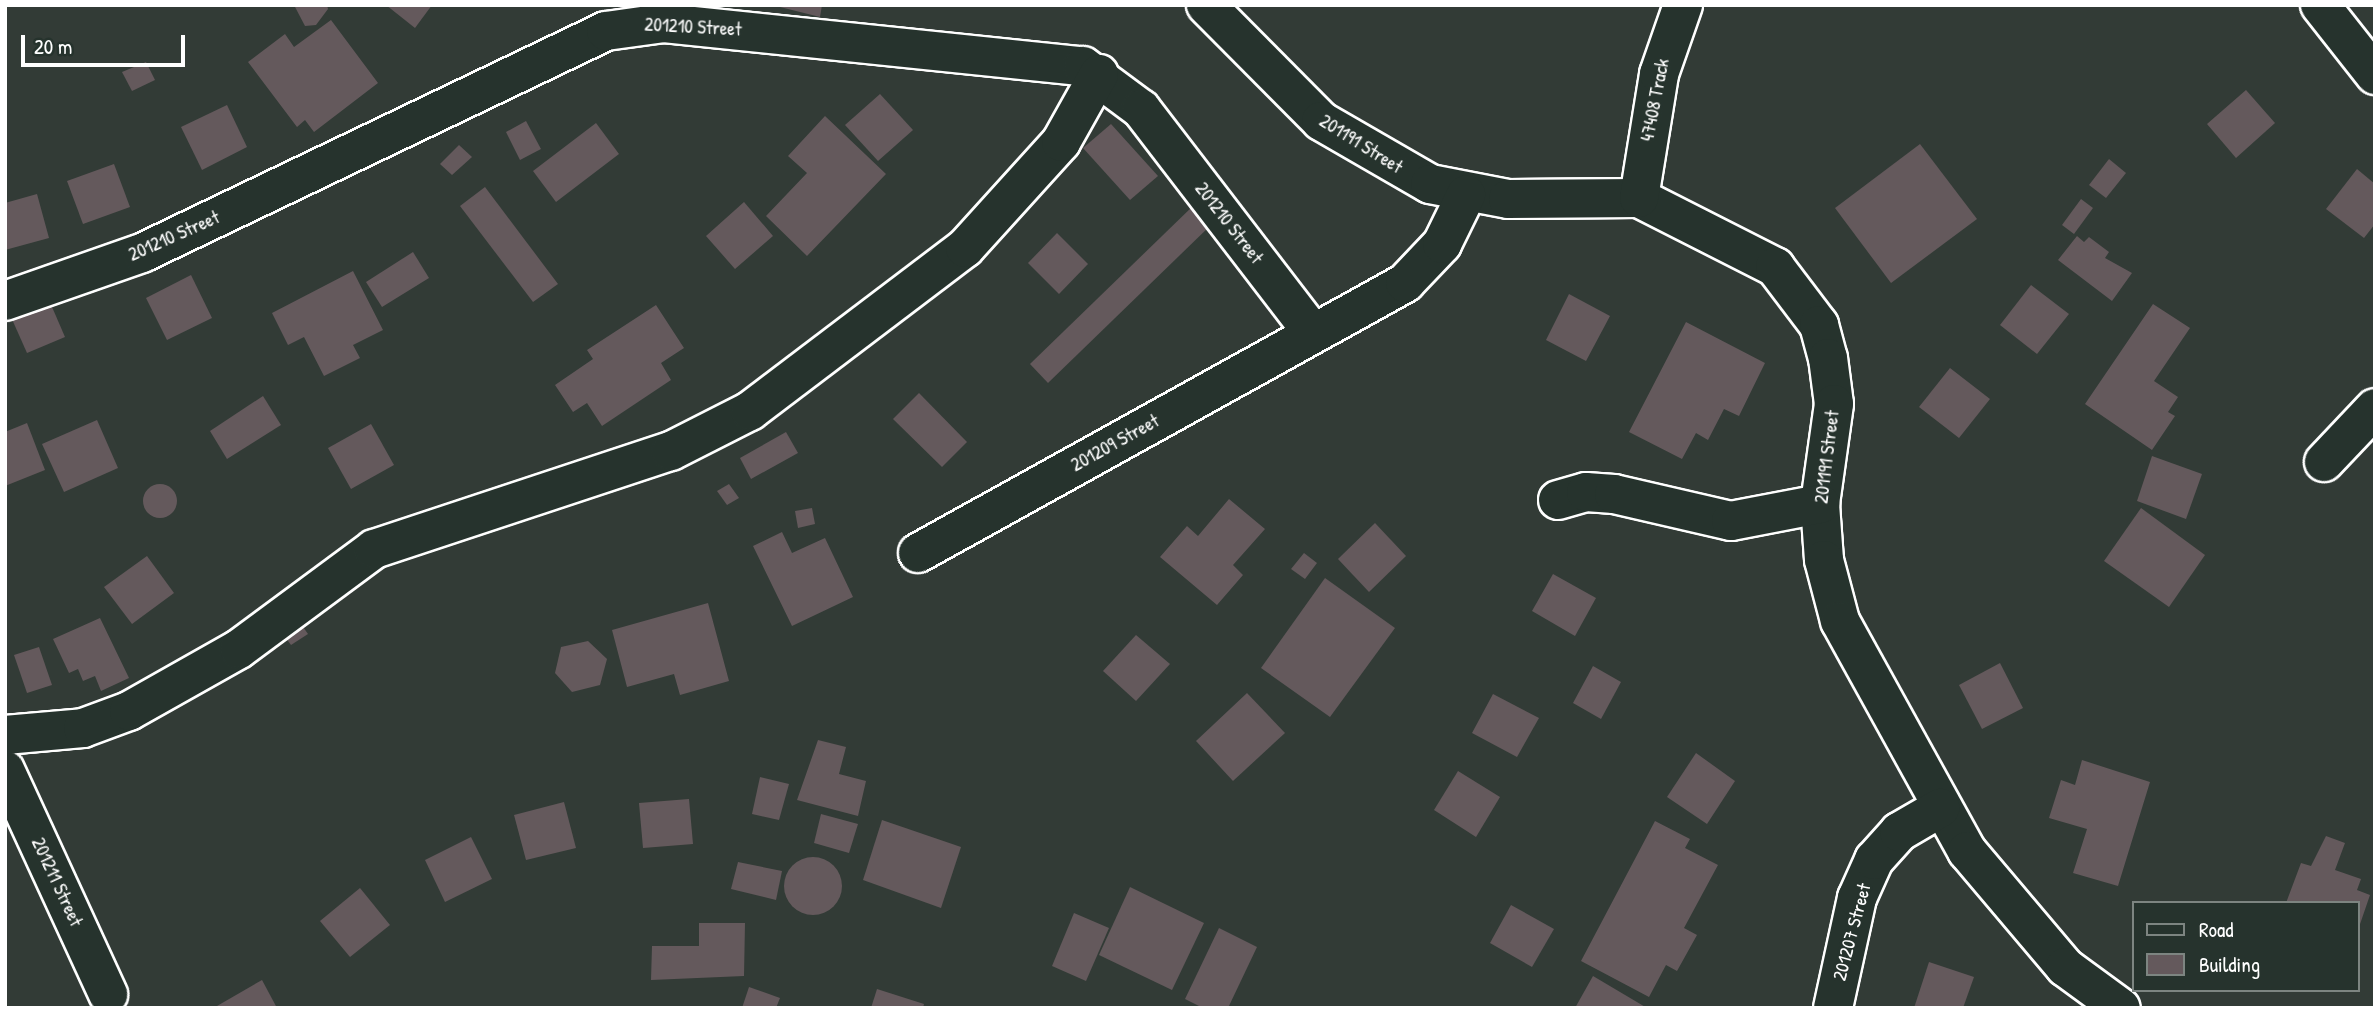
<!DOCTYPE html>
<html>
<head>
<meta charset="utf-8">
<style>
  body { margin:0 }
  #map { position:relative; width:2380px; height:1013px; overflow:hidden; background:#323b36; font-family:"Patrick Hand",sans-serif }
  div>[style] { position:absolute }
  .building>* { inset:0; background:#64595c }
  .round { border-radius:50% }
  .roads { filter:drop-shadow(2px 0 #fff) drop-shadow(-2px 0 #fff) drop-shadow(0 2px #fff) drop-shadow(0 -2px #fff) }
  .street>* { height:38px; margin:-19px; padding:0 19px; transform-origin:19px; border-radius:19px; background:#26332d }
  span { translate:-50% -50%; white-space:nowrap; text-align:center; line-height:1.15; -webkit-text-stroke:5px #26332d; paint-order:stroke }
  .street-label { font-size:19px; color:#fff }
  .frame { position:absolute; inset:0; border:7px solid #fff; pointer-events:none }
  .legend { position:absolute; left:2132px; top:901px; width:228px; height:91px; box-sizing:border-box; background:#26332d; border:2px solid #7d8581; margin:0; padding:9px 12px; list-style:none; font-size:21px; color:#fff }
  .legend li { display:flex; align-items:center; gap:14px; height:35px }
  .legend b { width:35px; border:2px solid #7d8581 }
  .scale { position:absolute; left:21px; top:35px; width:164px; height:32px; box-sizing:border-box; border:4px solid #fff; border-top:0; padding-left:9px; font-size:21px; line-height:24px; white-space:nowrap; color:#fff; -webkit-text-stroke:5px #26332d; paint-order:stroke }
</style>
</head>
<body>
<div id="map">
  <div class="building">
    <div style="clip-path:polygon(294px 5px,327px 5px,328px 9px,316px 25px,305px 26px)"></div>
    <div style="clip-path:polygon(386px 5px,432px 5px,415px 28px)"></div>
    <div style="clip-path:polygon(772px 5px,822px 5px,820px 17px)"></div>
    <div style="clip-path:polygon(331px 20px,378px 83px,314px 132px,305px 120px,297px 127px,248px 62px,285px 34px,294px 47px)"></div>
    <div style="clip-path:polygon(146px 62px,155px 80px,132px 91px,122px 72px)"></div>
    <div style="clip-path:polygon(2246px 90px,2275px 123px,2236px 158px,2207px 124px)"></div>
    <div style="clip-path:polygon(880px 94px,913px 130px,878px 161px,845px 125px)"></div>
    <div style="clip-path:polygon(227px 105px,247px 147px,202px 170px,181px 127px)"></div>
    <div style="clip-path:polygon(825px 116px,886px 174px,807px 256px,766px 216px,807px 173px,788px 156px)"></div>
    <div style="clip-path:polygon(526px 121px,541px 149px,520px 160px,506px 132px)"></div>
    <div style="clip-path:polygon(596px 123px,619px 154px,556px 202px,533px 171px)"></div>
    <div style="clip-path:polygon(1111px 124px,1158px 176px,1130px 200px,1083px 148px)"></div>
    <div style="clip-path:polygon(1920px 144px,1977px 219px,1891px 283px,1835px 208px)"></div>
    <div style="clip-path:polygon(459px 145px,472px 157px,452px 175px,440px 164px)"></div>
    <div style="clip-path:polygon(2109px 159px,2126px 173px,2106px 198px,2089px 185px)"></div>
    <div style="clip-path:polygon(114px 164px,130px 207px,83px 224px,67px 181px)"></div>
    <div style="clip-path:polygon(2357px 169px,2375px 184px,2375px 224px,2364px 238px,2326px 209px)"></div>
    <div style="clip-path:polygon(485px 187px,558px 284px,533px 302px,460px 206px)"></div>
    <div style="clip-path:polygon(37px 194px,49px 238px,5px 250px,5px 203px)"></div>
    <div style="clip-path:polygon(2081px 199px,2093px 208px,2074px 234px,2062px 225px)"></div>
    <div style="clip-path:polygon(744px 202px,773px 236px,735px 269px,706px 236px)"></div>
    <div style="clip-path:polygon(1194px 205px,1212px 224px,1048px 383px,1030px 364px)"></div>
    <div style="clip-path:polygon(1057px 233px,1088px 264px,1059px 294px,1028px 263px)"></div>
    <div style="clip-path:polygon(2077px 236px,2084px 242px,2089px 237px,2109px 252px,2105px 258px,2132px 273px,2112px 301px,2058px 260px)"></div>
    <div style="clip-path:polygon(413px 252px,429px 278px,382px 307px,366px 282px)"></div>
    <div style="clip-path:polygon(353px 271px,383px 330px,353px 345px,360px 358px,324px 376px,304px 337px,288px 345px,272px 313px)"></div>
    <div style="clip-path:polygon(191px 275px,212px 318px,167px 340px,146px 298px)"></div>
    <div style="clip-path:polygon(2031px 285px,2069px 314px,2037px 354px,2000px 325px)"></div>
    <div style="clip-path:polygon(1569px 294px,1610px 316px,1586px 361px,1546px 340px)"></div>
    <div style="clip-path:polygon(49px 300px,65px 337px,27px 353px,11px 317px)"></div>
    <div style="clip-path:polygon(2153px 304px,2190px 328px,2154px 381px,2178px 397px,2168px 412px,2175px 416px,2152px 450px,2085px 404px)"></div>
    <div style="clip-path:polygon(656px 305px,684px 348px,661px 363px,671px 380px,602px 426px,587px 403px,573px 412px,555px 385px,593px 359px,587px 350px)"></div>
    <div style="clip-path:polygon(1686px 322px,1765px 363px,1739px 416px,1724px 409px,1708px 440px,1696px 433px,1682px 459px,1629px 432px)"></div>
    <div style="clip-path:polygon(1950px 368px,1990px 399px,1959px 438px,1919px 407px)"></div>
    <div style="clip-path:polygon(919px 393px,967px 442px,942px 467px,893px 419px)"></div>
    <div style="clip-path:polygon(263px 396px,281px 425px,227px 459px,210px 431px)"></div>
    <div style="clip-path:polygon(97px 420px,118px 468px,64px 492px,42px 444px)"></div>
    <div style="clip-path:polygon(27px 423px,45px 470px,5px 486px,5px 432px)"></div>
    <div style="clip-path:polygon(371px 424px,394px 465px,351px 489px,328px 448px)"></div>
    <div style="clip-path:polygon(786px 432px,798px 453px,751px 479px,740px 458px)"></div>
    <div style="clip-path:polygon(2152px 456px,2202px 474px,2186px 519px,2137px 501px)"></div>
    <div style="clip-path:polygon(729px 484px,739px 498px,727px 505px,717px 491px)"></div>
    <div class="round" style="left:143px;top:484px;width:34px;height:34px"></div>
    <div style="clip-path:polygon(1229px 499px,1265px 529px,1233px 565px,1243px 575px,1217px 605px,1160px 557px,1187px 526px,1198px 536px)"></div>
    <div style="clip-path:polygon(812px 508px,815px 524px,798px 528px,795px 511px)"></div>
    <div style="clip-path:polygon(2141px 508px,2205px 555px,2169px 607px,2104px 561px)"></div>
    <div style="clip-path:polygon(1375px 523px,1406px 556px,1369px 592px,1338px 559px)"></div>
    <div style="clip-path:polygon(782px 532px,792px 553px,825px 538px,853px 597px,792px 626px,753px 546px)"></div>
    <div style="clip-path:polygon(1304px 553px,1317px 563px,1305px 579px,1291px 569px)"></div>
    <div style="clip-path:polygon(147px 556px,174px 593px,132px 624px,104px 587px)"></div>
    <div style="clip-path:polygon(1553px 574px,1596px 598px,1575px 636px,1532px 611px)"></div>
    <div style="clip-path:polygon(1325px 578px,1395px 628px,1330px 717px,1261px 668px)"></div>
    <div style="clip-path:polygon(708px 603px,729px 681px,680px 695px,674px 674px,627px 687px,612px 630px)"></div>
    <div style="clip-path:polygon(296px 617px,308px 634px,291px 645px,279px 629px)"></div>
    <div style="clip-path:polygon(100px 618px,129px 678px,101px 691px,95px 676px,83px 681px,78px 669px,69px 673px,53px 639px)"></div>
    <div style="clip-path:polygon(1136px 635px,1170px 664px,1136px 701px,1103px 671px)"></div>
    <div style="clip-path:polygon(588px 641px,607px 659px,600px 685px,572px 692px,555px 673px,561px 647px)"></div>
    <div style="clip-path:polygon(39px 647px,52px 685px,27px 693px,14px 655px)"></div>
    <div style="clip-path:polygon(2000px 663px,2023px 708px,1982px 729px,1959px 685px)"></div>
    <div style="clip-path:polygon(1593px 666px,1621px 682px,1601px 719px,1573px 703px)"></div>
    <div style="clip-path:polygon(1247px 693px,1285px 733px,1233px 781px,1196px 741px)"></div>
    <div style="clip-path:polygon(1493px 694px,1539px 718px,1517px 757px,1472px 733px)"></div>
    <div style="clip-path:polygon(818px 740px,846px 747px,839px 774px,866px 781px,858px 816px,797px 800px)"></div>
    <div style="clip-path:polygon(1696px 753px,1735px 781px,1707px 824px,1667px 797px)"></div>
    <div style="clip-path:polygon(2082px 760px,2150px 782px,2118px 886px,2073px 873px,2087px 829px,2049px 818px,2061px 780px,2075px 785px)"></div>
    <div style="clip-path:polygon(1458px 771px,1500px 797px,1476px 837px,1434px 810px)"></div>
    <div style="clip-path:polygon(760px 777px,789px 784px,779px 820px,752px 814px)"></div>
    <div style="clip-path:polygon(689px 799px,693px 844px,643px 848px,639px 803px)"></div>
    <div style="clip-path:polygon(564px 802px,576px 848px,526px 860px,514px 815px)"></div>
    <div style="clip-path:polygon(821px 814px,858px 824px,849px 853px,814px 843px)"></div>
    <div style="clip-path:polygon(882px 820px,961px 847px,941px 908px,863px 880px)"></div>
    <div style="clip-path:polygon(1655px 821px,1690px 839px,1685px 848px,1718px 865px,1684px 928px,1697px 935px,1677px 971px,1666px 965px,1649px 997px,1581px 961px)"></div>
    <div style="clip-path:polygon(2326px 836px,2345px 843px,2335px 870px,2361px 879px,2357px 890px,2370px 895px,2358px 930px,2357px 903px,2286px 903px,2301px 863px,2311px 866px)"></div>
    <div style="clip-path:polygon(471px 837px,492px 879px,445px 902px,425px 860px)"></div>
    <div class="round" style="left:784px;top:857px;width:58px;height:58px"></div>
    <div style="clip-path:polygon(738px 862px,782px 871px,776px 900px,731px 889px)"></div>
    <div style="clip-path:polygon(1130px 887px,1204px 923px,1172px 990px,1099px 955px)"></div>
    <div style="clip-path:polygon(360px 888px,390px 925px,350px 957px,320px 921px)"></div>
    <div style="clip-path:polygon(1511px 905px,1554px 929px,1532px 967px,1490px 943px)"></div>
    <div style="clip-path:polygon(1074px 913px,1109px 928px,1086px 981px,1052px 966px)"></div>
    <div style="clip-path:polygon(699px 923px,745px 923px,744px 976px,651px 980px,652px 946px,699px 946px)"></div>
    <div style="clip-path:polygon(1219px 928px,1257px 947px,1228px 1008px,1203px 1008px,1185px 999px)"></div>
    <div style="clip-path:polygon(1929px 962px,1974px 977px,1963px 1008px,1914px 1008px)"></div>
    <div style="clip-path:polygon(1593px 976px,1647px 1008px,1575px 1008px)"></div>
    <div style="clip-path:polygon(262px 980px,277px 1008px,218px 1008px,217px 1006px)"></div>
    <div style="clip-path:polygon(749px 987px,780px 998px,776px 1008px,742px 1008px)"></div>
    <div style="clip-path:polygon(877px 989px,924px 1004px,923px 1008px,871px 1008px)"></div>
  </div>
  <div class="roads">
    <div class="street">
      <div style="left:1206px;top:5px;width:163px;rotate:45.2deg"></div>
      <div style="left:1321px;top:121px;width:126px;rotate:30deg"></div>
      <div style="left:1430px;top:184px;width:79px;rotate:10.9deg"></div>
      <div style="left:1508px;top:199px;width:131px;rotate:-0.4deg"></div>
      <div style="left:1639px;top:198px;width:153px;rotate:26.9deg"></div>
      <div style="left:1775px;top:267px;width:73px;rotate:52.8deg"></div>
      <div style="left:1819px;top:325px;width:34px;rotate:75deg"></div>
      <div style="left:1828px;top:358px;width:46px;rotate:82.6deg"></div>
      <div style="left:1834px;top:404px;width:101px;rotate:98deg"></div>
      <div style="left:1820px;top:504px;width:56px;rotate:85.9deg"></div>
      <div style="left:1824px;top:560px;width:63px;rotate:75.3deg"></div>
      <div style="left:1840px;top:621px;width:263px;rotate:61.1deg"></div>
      <div style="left:1967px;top:851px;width:152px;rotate:49.8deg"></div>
      <div style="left:2065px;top:967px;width:69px;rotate:36.2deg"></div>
      <div style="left:2320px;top:5px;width:89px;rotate:51.8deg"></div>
      <div style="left:1639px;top:198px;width:126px;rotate:-80.8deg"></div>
      <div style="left:1659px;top:74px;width:73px;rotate:-70.8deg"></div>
      <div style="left:5px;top:301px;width:145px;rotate:-19.3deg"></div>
      <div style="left:142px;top:253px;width:514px;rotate:-25.57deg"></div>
      <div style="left:606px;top:31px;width:59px;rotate:-7.9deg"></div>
      <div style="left:664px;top:23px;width:421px;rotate:5.9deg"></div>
      <div style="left:1083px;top:66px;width:72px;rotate:36.6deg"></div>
      <div style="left:1141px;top:109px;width:282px;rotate:52.5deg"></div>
      <div style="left:2324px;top:462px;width:74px;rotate:-46.6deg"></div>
      <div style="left:1558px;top:500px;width:29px;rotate:-16deg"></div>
      <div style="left:1586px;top:492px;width:28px;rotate:4deg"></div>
      <div style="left:1614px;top:494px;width:120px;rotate:13deg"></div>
      <div style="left:1731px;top:521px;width:91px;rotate:-10.8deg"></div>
      <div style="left:918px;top:553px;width:557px;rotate:-29deg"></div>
      <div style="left:1405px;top:283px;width:54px;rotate:-46.5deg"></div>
      <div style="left:1442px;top:244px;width:55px;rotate:-63.9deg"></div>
      <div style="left:5px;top:735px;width:78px;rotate:-5.1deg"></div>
      <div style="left:83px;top:728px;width:49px;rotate:-20.3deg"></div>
      <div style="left:129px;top:711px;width:126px;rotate:-29.4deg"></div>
      <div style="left:239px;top:649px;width:168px;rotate:-36.5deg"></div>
      <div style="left:374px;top:549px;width:313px;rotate:-18.3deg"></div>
      <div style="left:671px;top:451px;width:89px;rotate:-26.9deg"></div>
      <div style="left:750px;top:411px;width:270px;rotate:-37.2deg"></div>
      <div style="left:965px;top:248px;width:143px;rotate:-47.8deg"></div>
      <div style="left:1061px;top:142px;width:78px;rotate:-60.8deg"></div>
      <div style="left:5px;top:770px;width:247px;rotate:65.3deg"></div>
      <div style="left:1833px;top:1008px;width:113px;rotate:-77.7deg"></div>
      <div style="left:1857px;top:898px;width:42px;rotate:-65.9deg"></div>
      <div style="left:1874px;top:860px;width:38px;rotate:-48deg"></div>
      <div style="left:1899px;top:832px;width:48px;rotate:-30.3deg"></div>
    </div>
  </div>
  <div class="street-label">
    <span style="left:693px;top:27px;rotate:3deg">201210 Street</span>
    <span style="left:1655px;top:100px;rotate:-79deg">47408 Track</span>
    <span style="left:1361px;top:144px;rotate:32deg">201191 Street</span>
    <span style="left:1229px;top:223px;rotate:52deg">201210 Street</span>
    <span style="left:174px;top:236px;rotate:-24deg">201210 Street</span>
    <span style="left:1115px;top:443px;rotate:-29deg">201209 Street</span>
    <span style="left:1827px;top:457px;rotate:-83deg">201191 Street</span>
    <span style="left:57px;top:882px;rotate:65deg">201211 Street</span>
    <span style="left:1852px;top:932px;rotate:-75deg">201207 Street</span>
  </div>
  <div class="frame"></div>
  <ul class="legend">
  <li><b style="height:9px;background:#26332d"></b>Road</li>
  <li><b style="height:19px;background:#64595c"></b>Building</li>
  </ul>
  <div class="scale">20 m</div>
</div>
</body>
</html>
